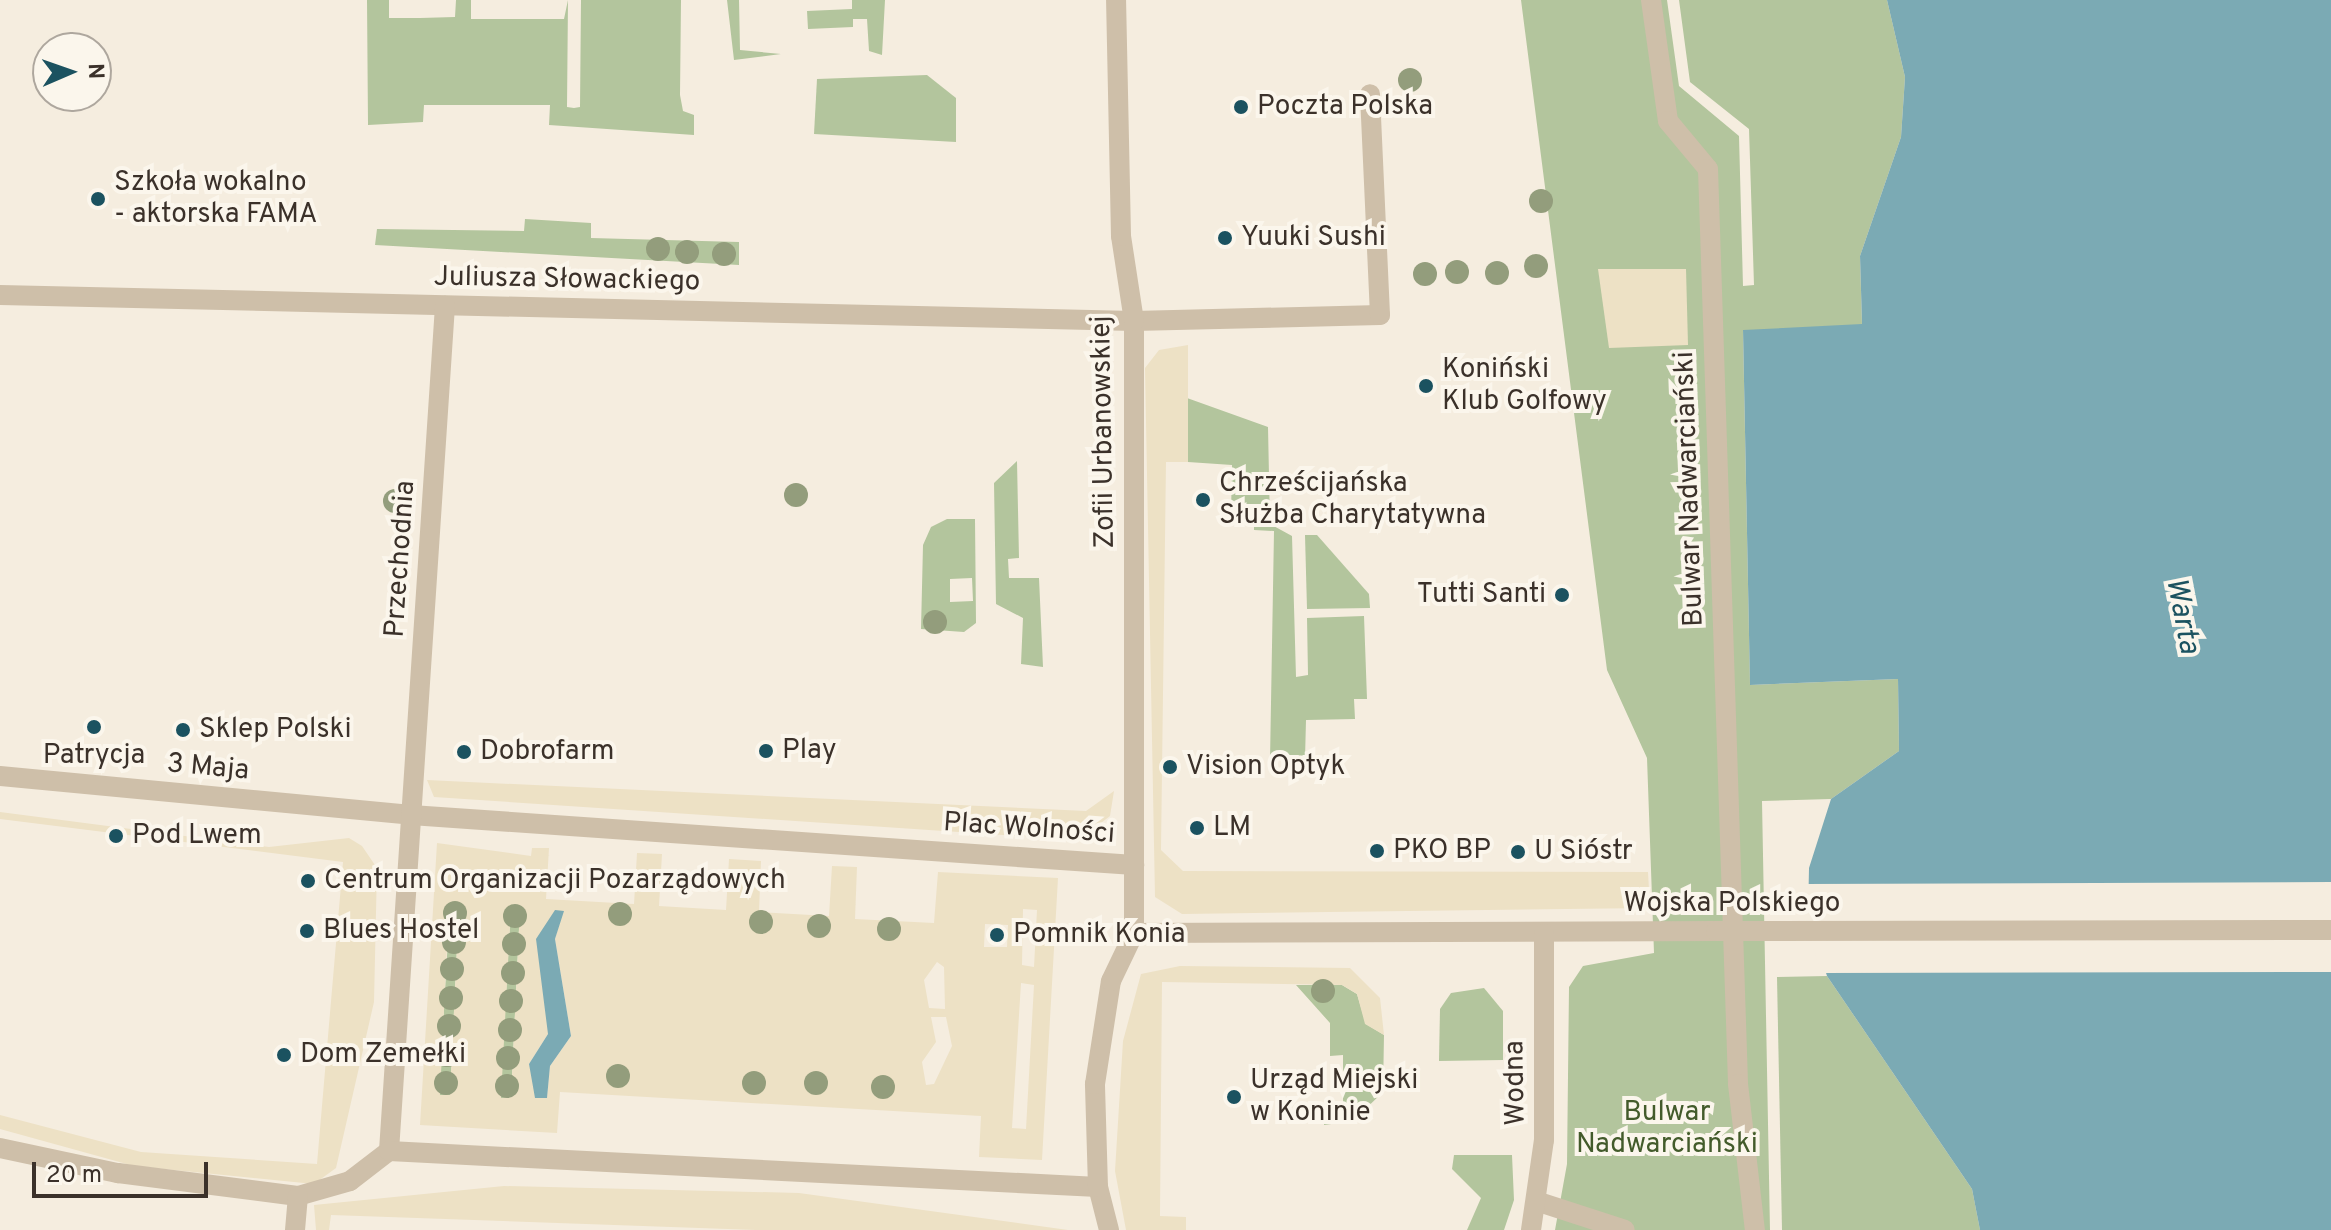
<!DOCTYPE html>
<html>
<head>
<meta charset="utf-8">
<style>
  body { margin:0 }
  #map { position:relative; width:2331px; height:1230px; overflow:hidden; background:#f5eddf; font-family:Overpass,sans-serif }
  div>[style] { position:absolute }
  .green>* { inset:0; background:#b3c59d }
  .plaza>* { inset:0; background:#ede1c5 }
  .water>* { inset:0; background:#7baab4 }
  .pier>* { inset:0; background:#f5eddf }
  .lane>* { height:20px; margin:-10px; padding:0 10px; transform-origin:10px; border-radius:10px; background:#cebfa9 }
  .street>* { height:20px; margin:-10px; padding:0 10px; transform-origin:10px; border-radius:10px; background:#cebfa9 }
  .street-bridge>* { height:20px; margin:-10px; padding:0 10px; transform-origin:10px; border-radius:10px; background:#cebfa9 }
  .trees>* { width:24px; height:24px; margin:-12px; border-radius:50%; background:#939d7c }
  .dots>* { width:22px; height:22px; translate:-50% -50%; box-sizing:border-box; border:4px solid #fbf6ec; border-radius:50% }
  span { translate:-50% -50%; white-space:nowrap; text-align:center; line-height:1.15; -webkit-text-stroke:8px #fbf6ec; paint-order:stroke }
  .poi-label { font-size:28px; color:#3b312a }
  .left { translate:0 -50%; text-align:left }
  .right { translate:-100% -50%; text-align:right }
  .street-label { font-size:28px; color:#3b312a }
  .park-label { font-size:28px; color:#435b2b }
  .water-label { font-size:30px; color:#1b5260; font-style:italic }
  .north { position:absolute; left:32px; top:32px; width:80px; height:80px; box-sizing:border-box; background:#fbf6ec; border:2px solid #aea79e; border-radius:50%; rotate:88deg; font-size:22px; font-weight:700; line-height:32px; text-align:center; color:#3b312a }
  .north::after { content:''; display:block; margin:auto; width:28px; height:36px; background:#1b5260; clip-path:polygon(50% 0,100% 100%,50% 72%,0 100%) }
  .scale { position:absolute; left:32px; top:1162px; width:176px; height:36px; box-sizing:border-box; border:4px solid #3b312a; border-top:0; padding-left:10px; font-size:24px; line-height:28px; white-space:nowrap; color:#3b312a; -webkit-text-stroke:6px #fbf6ec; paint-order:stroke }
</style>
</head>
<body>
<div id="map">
  <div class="green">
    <div style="clip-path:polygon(367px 0,389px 0,389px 18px,420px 18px,455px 17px,456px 0,471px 0,471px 19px,564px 19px,568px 0,567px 107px,574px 108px,580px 107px,581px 0,681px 0,680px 95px,683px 111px,694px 115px,694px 135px,549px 125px,550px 105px,424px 105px,423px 122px,368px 125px)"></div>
    <div style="clip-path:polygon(727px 0,739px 0,740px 50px,781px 54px,734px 60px)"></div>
    <div style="clip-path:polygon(852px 0,885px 0,882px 55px,869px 51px,867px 19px,853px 19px,853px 27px,808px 29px,807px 11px,852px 9px)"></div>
    <div style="clip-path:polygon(1521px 0,1667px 0,1679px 86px,1739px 136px,1743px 286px,1754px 285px,1749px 129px,1690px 82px,1679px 0,1887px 0,1905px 77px,1901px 137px,1860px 256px,1862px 325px,1743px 331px,1750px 685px,1898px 679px,1899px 751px,1831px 799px,1762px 801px,1770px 1230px,1555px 1230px,1567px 1164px,1569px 987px,1583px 966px,1654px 953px,1647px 758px,1607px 670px)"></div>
    <div style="clip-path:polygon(927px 75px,956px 98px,956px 142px,814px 134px,817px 79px)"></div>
    <div style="clip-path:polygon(525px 219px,591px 223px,591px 238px,739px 242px,739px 265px,375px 245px,377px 229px,524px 231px)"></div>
    <div style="clip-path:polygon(1187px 398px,1268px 427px,1270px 524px,1292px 536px,1296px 677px,1308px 675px,1307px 618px,1364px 616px,1367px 699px,1354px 699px,1355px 719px,1306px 720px,1305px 759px,1270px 760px,1274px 531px,1254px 530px,1254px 515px,1231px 514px,1232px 465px,1188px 462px)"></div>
    <div style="clip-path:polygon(1017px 461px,1019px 558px,1008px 559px,1009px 578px,1039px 578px,1043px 667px,1021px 664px,1023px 618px,996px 604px,994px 483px)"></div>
    <div style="clip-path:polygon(evenodd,947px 519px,975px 519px,976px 623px,964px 632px,921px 629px,923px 545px,931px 527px,947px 519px,972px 578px,973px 601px,950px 602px,950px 579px,972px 578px)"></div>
    <div style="clip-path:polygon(1305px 535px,1317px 535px,1369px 594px,1370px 608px,1307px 609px)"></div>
    <div style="clip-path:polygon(450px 904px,459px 905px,450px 1096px,439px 1095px)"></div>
    <div style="clip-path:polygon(511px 906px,520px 907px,511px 1098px,500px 1098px)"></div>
    <div style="clip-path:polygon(1827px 976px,1972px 1189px,1980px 1230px,1782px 1230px,1777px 977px)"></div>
    <div style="clip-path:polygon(1296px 985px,1342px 985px,1357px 994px,1366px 1024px,1384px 1035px,1383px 1092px,1353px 1121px,1324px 1125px,1324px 1109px,1343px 1108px,1343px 1055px,1330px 1056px,1330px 1023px)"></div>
    <div style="clip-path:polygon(1484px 988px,1503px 1011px,1503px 1060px,1439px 1061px,1440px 1009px,1451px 993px)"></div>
    <div style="clip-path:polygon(1454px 1155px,1512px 1155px,1514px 1200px,1504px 1230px,1467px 1230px,1481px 1198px,1452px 1169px)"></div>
  </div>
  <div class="plaza">
    <div style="clip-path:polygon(1598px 269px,1686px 269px,1688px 345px,1609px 348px)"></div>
    <div style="clip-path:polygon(1188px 345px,1188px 462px,1166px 462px,1161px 850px,1183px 871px,1648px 872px,1650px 908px,1182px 914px,1155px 897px,1145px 368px,1159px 350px)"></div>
    <div style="clip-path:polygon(427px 780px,1086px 811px,1114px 791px,1110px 816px,1079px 840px,434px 797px)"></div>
    <div style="clip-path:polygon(0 812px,269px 847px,349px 838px,362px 846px,377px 868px,374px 1002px,336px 1168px,314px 1184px,134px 1166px,0 1129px,0 1115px,141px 1152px,317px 1164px,343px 862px,0 819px)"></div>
    <div style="clip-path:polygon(evenodd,437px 843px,531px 856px,532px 848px,549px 848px,546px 899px,634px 904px,637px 853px,662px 854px,659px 906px,726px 910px,729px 859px,761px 861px,759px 912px,829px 916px,832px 866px,857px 867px,855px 919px,934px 923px,938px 872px,1058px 878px,1042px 1160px,979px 1157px,981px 1116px,560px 1092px,557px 1133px,420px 1125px,437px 843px,449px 905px,459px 905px,450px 1095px,440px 1095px,449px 905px,437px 843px,511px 906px,520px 908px,511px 1097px,501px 1098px,511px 906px,437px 843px,1023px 909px,1037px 910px,1034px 967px,1022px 965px,1023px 909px,437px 843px,555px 911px,563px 911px,555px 939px,571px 1036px,550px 1066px,547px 1097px,529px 1064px,548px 1034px,555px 911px,437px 843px,985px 924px,1008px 925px,1007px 947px,984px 947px,985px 924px,437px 843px,937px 962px,944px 967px,945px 1009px,929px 1008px,924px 980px,937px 962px,437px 843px,1021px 983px,1034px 985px,1026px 1129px,1012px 1128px,1021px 983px,437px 843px,931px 1017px,946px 1017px,952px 1046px,934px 1084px,926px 1085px,922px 1062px,936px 1042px,931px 1017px)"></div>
    <div style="clip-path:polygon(1180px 966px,1350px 968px,1380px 998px,1384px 1035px,1365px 1024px,1357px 994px,1342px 985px,1162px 982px,1160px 1216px,1186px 1217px,1186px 1230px,1126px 1230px,1115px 1171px,1123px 1041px,1141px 974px)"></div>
    <div style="clip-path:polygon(504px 1186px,799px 1193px,1068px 1230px,756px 1230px,331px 1215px,329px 1230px,316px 1230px,314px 1205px)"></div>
  </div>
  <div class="water">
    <div style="clip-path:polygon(1887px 0,2331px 0,2331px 1230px,1980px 1230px,1972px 1189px,1827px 976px,1808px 916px,1809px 868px,1831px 799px,1899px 751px,1898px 679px,1750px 685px,1743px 330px,1862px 324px,1860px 256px,1901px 137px,1905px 77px)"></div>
    <div style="clip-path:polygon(555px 910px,564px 911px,555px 939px,571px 1036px,550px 1066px,547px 1098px,535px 1098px,529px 1064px,548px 1034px,536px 939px)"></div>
  </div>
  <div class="pier">
    <div style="clip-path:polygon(2331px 882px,2331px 972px,1821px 973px,1804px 917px,1805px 884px)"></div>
  </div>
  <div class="lane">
    <div style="left:1134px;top:321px;width:246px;rotate:-1.4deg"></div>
    <div style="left:1380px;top:315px;width:221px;rotate:-92.6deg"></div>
    <div style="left:1539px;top:1202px;width:90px;rotate:18deg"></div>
  </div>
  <div class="street">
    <div style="left:1651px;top:0;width:122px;rotate:82deg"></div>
    <div style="left:1668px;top:121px;width:62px;rotate:50.2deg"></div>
    <div style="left:1708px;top:169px;width:915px;rotate:88.12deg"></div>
    <div style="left:1738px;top:1084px;width:147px;rotate:83.4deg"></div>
    <div style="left:0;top:295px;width:1134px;rotate:1.31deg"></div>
    <div style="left:0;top:776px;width:413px;rotate:5.4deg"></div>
    <div style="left:411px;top:815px;width:725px;rotate:3.96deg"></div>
    <div style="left:1134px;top:933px;width:582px;rotate:-0.2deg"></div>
    <div style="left:0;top:1148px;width:121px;rotate:12deg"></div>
    <div style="left:118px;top:1173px;width:181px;rotate:7.3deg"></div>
    <div style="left:298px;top:1196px;width:54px;rotate:-16.1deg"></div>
    <div style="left:350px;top:1181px;width:49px;rotate:-37.6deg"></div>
    <div style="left:389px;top:1151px;width:847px;rotate:-86.21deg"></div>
    <div style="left:389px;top:1151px;width:710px;rotate:2.91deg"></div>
    <div style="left:295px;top:1230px;width:34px;rotate:-85deg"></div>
    <div style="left:1109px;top:1230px;width:44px;rotate:-104.3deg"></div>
    <div style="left:1098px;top:1187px;width:103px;rotate:-91.7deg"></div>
    <div style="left:1095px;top:1084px;width:104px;rotate:-81.2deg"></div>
    <div style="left:1111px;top:981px;width:53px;rotate:-64.4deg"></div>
    <div style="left:1134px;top:933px;width:612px;rotate:-90deg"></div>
    <div style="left:1134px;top:321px;width:86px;rotate:-98.7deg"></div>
    <div style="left:1121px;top:236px;width:236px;rotate:-91.2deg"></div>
    <div style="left:1531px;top:1230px;width:91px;rotate:-81.8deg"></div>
    <div style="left:1544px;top:1140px;width:206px;rotate:-90deg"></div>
  </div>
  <div class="street-bridge">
    <div style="left:1716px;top:931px;width:615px;rotate:-0.09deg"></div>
  </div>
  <div class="trees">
    <div style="left:1410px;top:80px"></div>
    <div style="left:1541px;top:201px"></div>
    <div style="left:658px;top:249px"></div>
    <div style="left:687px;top:252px"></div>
    <div style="left:724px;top:254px"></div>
    <div style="left:1536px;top:266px"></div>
    <div style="left:1457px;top:272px"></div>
    <div style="left:1497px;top:273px"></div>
    <div style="left:1425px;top:274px"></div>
    <div style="left:796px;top:495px"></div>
    <div style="left:395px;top:501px"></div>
    <div style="left:935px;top:622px"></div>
    <div style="left:455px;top:913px"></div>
    <div style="left:620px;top:914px"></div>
    <div style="left:515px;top:916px"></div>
    <div style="left:761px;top:922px"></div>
    <div style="left:819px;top:926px"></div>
    <div style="left:889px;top:929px"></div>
    <div style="left:454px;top:942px"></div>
    <div style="left:514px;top:944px"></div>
    <div style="left:452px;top:969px"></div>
    <div style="left:513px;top:973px"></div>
    <div style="left:1323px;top:991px"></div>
    <div style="left:451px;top:998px"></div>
    <div style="left:511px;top:1001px"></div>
    <div style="left:449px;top:1026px"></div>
    <div style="left:510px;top:1030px"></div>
    <div style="left:447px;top:1055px"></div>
    <div style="left:508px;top:1058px"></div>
    <div style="left:618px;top:1076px"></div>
    <div style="left:446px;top:1083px"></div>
    <div style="left:754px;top:1083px"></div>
    <div style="left:816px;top:1083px"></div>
    <div style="left:507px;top:1086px"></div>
    <div style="left:883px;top:1087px"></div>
  </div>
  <div class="dots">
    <div style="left:1241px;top:107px;background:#1b5260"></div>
    <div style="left:98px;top:199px;background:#1b5260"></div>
    <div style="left:1225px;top:238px;background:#1b5260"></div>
    <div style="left:1426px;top:386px;background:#1b5260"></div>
    <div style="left:1203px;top:500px;background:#1b5260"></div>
    <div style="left:1562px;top:595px;background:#1b5260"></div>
    <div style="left:94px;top:727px;background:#1b5260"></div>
    <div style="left:183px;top:730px;background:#1b5260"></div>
    <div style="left:766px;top:751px;background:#1b5260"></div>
    <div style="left:464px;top:752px;background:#1b5260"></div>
    <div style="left:1170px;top:767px;background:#1b5260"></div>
    <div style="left:1197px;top:828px;background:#1b5260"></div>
    <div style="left:116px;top:836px;background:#1b5260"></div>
    <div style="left:1377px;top:851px;background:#1b5260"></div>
    <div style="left:1518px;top:852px;background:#1b5260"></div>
    <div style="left:308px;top:881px;background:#1b5260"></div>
    <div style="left:307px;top:931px;background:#1b5260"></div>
    <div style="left:997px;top:935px;background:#1b5260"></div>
    <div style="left:284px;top:1055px;background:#1b5260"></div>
    <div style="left:1234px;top:1097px;background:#1b5260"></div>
  </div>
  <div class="poi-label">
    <span class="left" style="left:1257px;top:107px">Poczta Polska</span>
    <span class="left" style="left:114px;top:199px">Szkoła wokalno<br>- aktorska FAMA</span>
    <span class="left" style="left:1241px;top:238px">Yuuki Sushi</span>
    <span class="left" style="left:1442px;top:386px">Koniński<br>Klub Golfowy</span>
    <span class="left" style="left:1219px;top:500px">Chrześcijańska<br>Służba Charytatywna</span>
    <span class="right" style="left:1546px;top:595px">Tutti Santi</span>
    <span class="left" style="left:199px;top:730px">Sklep Polski</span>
    <span class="left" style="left:782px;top:751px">Play</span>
    <span class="left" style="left:480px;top:752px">Dobrofarm</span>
    <span style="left:94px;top:756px">Patrycja</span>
    <span class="left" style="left:1186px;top:767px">Vision Optyk</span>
    <span class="left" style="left:1213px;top:828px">LM</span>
    <span class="left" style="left:132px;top:836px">Pod Lwem</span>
    <span class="left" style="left:1393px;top:851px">PKO BP</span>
    <span class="left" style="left:1534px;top:852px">U Sióstr</span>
    <span class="left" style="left:324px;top:881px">Centrum Organizacji Pozarządowych</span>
    <span class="left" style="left:323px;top:931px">Blues Hostel</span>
    <span class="left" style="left:1013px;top:935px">Pomnik Konia</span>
    <span class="left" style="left:300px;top:1055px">Dom Zemełki</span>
    <span class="left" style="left:1250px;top:1097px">Urząd Miejski<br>w Koninie</span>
  </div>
  <div class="street-label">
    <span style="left:567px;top:280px;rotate:1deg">Juliusza Słowackiego</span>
    <span style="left:1104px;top:432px;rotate:-91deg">Zofii Urbanowskiej</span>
    <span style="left:1690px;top:489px;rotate:-92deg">Bulwar Nadwarciański</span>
    <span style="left:401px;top:559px;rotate:-86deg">Przechodnia</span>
    <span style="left:208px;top:768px;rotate:5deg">3 Maja</span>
    <span style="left:1029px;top:829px;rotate:4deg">Plac Wolności</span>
    <span style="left:1732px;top:904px">Wojska Polskiego</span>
    <span style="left:1516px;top:1083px;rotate:-91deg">Wodna</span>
  </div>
  <div class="park-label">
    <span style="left:1667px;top:1129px">Bulwar<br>Nadwarciański</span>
  </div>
  <div class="water-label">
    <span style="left:2181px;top:616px;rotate:79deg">Warta</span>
  </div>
  <div class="north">N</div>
  <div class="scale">20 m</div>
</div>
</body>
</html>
